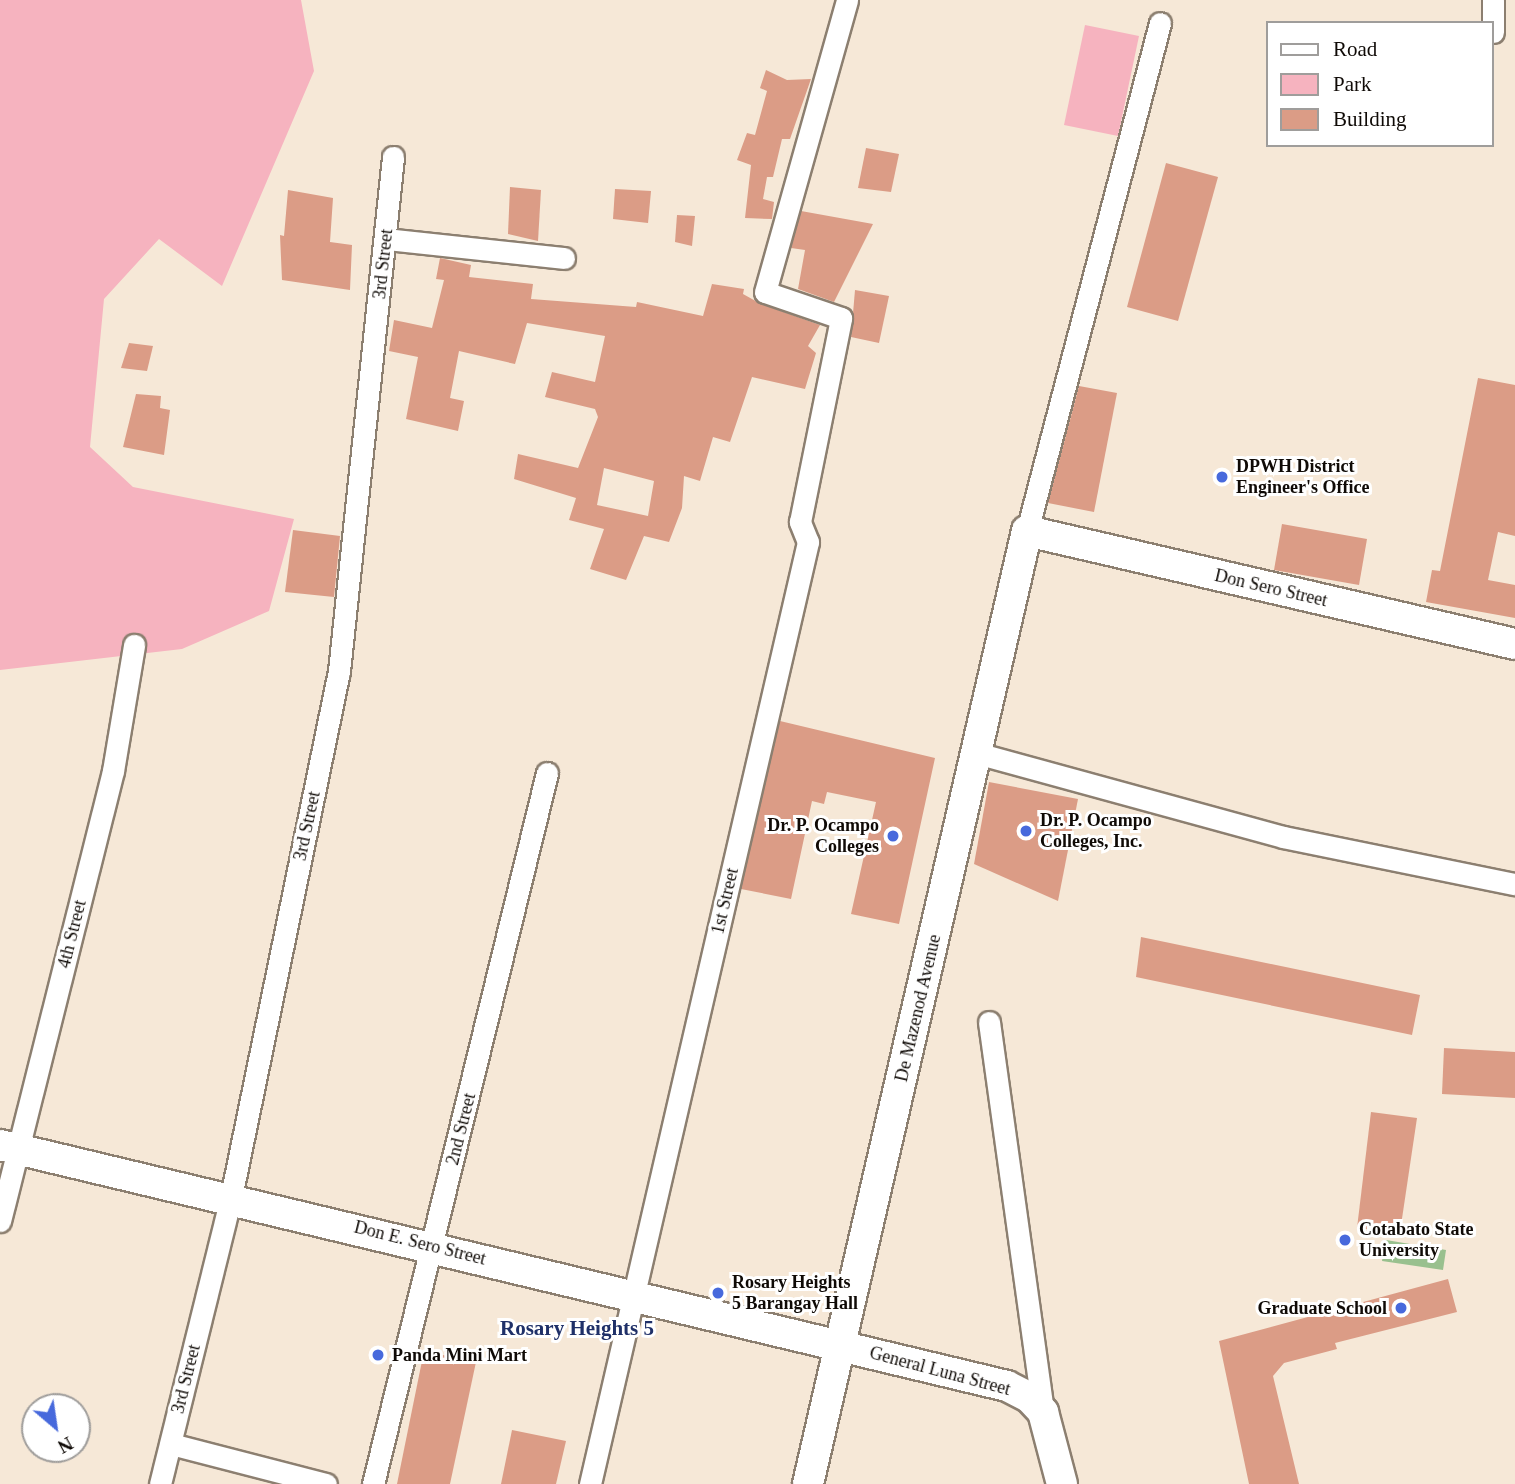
<!DOCTYPE html>
<html>
<head>
<meta charset="utf-8">
<style>
  body { margin:0 }
  #map { position:relative; width:1515px; height:1484px; overflow:hidden; background:#f6e8d7; font-family:Georgia,serif }
  div>[style] { position:absolute }
  .green>* { inset:0; background:#f6b3bf }
  .water>* { inset:0; background:#99c08e }
  .building>* { inset:0; background:#db9c86 }
  .roads { filter:drop-shadow(2px 0 #8c7f70) drop-shadow(-2px 0 #8c7f70) drop-shadow(0 2px #8c7f70) drop-shadow(0 -2px #8c7f70) }
  .street>* { height:21px; margin:-10.5px; padding:0 10.5px; transform-origin:10.5px; border-radius:10.5px; background:#fff }
  .secondary>* { height:30px; margin:-15px; padding:0 15px; transform-origin:15px; border-radius:15px; background:#fff }
  .dots>* { width:19px; height:19px; translate:-50% -50%; box-sizing:border-box; border:4px solid #fff; border-radius:50% }
  span { translate:-50% -50%; white-space:nowrap; text-align:center; line-height:1.15; -webkit-text-stroke:6px #fff; paint-order:stroke }
  .street-label { font-size:18px; color:#0f0a06 }
  .poi-label { font-size:18px; color:#0f0a06; font-weight:700 }
  .left { translate:0 -50%; text-align:left }
  .right { translate:-100% -50%; text-align:right }
  .quarter-label { font-size:21px; color:#1f3068; font-weight:700 }
  .legend { position:absolute; left:1266px; top:21px; width:228px; height:126px; box-sizing:border-box; background:#fff; border:2px solid #9f9d9b; margin:0; padding:9px 12px; list-style:none; font-size:21px; color:#0f0a06 }
  .legend li { display:flex; align-items:center; gap:14px; height:35px }
  .legend b { width:35px; border:2px solid #9f9d9b }
  .north { position:absolute; left:21px; top:1393px; width:70px; height:70px; box-sizing:border-box; background:#fff; border:2px solid #9f9d9b; border-radius:50%; rotate:151deg; font-size:19px; font-weight:700; line-height:28px; text-align:center; color:#0f0a06 }
  .north::after { content:''; display:block; margin:auto; width:24px; height:32px; background:#4769dc; clip-path:polygon(50% 0,100% 100%,50% 72%,0 100%) }
</style>
</head>
<body>
<div id="map">
  <div class="green">
    <div style="clip-path:polygon(0 0,301px 0,314px 71px,222px 286px,159px 239px,104px 299px,90px 447px,133px 487px,294px 519px,269px 611px,182px 649px,0 670px)"></div>
    <div style="clip-path:polygon(1085px 25px,1139px 36px,1118px 136px,1064px 125px)"></div>
  </div>
  <div class="water">
    <div style="clip-path:polygon(1386px 1240px,1446px 1250px,1443px 1270px,1382px 1261px)"></div>
  </div>
  <div class="building">
    <div style="clip-path:polygon(766px 70px,787px 80px,811px 79px,790px 139px,782px 139px,773px 177px,767px 177px,763px 199px,774px 202px,772px 219px,745px 218px,751px 165px,737px 160px,747px 133px,755px 135px,767px 91px,760px 88px)"></div>
    <div style="clip-path:polygon(866px 148px,899px 154px,891px 192px,858px 188px)"></div>
    <div style="clip-path:polygon(1166px 163px,1218px 177px,1178px 321px,1127px 307px)"></div>
    <div style="clip-path:polygon(510px 187px,541px 190px,538px 241px,508px 234px)"></div>
    <div style="clip-path:polygon(615px 189px,651px 191px,648px 223px,613px 219px)"></div>
    <div style="clip-path:polygon(288px 190px,333px 198px,330px 242px,352px 245px,350px 290px,282px 280px,280px 235px,284px 236px)"></div>
    <div style="clip-path:polygon(801px 211px,873px 224px,834px 302px,798px 289px,805px 250px,791px 248px)"></div>
    <div style="clip-path:polygon(677px 215px,695px 216px,692px 246px,675px 242px)"></div>
    <div style="clip-path:polygon(evenodd,440px 258px,471px 265px,469px 277px,533px 284px,531px 299px,636px 307px,637px 302px,703px 316px,712px 284px,744px 289px,743px 294px,761px 304px,820px 325px,808px 346px,816px 353px,805px 389px,752px 377px,730px 442px,713px 437px,700px 481px,684px 476px,682px 508px,669px 542px,644px 536px,626px 580px,590px 569px,604px 529px,569px 520px,576px 498px,514px 479px,518px 454px,578px 468px,598px 417px,595px 409px,545px 397px,552px 372px,595px 382px,605px 336px,527px 323px,515px 364px,459px 351px,450px 398px,464px 401px,458px 431px,406px 419px,418px 357px,389px 351px,394px 320px,432px 328px,444px 280px,436px 279px,440px 258px,604px 468px,654px 481px,648px 516px,597px 505px,604px 468px)"></div>
    <div style="clip-path:polygon(855px 290px,889px 296px,879px 343px,851px 337px)"></div>
    <div style="clip-path:polygon(129px 343px,153px 346px,147px 371px,121px 368px)"></div>
    <div style="clip-path:polygon(1478px 378px,1515px 385px,1515px 536px,1498px 532px,1488px 580px,1515px 585px,1515px 618px,1426px 602px,1432px 570px,1440px 571px)"></div>
    <div style="clip-path:polygon(1079px 386px,1117px 393px,1094px 512px,1048px 503px)"></div>
    <div style="clip-path:polygon(136px 394px,161px 396px,160px 408px,170px 410px,164px 455px,123px 447px)"></div>
    <div style="clip-path:polygon(1282px 524px,1367px 539px,1359px 585px,1274px 570px)"></div>
    <div style="clip-path:polygon(293px 530px,340px 536px,334px 597px,285px 592px)"></div>
    <div style="clip-path:polygon(780px 721px,935px 758px,899px 924px,851px 914px,876px 802px,827px 792px,824px 804px,812px 801px,791px 899px,741px 889px)"></div>
    <div style="clip-path:polygon(989px 782px,1078px 799px,1058px 901px,974px 864px)"></div>
    <div style="clip-path:polygon(1141px 937px,1420px 995px,1412px 1035px,1136px 977px)"></div>
    <div style="clip-path:polygon(1444px 1048px,1515px 1052px,1515px 1098px,1442px 1094px)"></div>
    <div style="clip-path:polygon(1371px 1112px,1417px 1118px,1400px 1232px,1357px 1228px)"></div>
    <div style="clip-path:polygon(1448px 1279px,1457px 1312px,1335px 1343px,1337px 1349px,1284px 1363px,1273px 1376px,1299px 1484px,1249px 1484px,1219px 1341px)"></div>
    <div style="clip-path:polygon(424px 1351px,476px 1362px,450px 1484px,397px 1484px)"></div>
    <div style="clip-path:polygon(512px 1430px,566px 1441px,556px 1484px,501px 1484px)"></div>
  </div>
  <div class="roads">
    <div class="street">
      <div style="left:1493px;top:32px;width:32px;rotate:-90deg"></div>
      <div style="left:386px;top:239px;width:179px;rotate:6.1deg"></div>
      <div style="left:1027px;top:531px;width:525px;rotate:-75.33deg"></div>
      <div style="left:976px;top:753px;width:318px;rotate:15.3deg"></div>
      <div style="left:1283px;top:837px;width:237px;rotate:11.5deg"></div>
      <div style="left:989px;top:1022px;width:394px;rotate:82.1deg"></div>
      <div style="left:0;top:1221px;width:464px;rotate:-75.9deg"></div>
      <div style="left:113px;top:771px;width:128px;rotate:-80.5deg"></div>
      <div style="left:171px;top:1444px;width:160px;rotate:14.5deg"></div>
      <div style="left:160px;top:1484px;width:296px;rotate:-76.1deg"></div>
      <div style="left:231px;top:1197px;width:537px;rotate:-78.4deg"></div>
      <div style="left:339px;top:671px;width:517px;rotate:-84deg"></div>
      <div style="left:373px;top:1484px;width:732px;rotate:-76.25deg"></div>
      <div style="left:590px;top:1484px;width:967px;rotate:-76.97deg"></div>
      <div style="left:808px;top:542px;width:22px;rotate:-112deg"></div>
      <div style="left:800px;top:522px;width:208px;rotate:-78.6deg"></div>
      <div style="left:841px;top:318px;width:80px;rotate:-161.1deg"></div>
      <div style="left:765px;top:292px;width:303px;rotate:-74.3deg"></div>
    </div>
    <div class="secondary">
      <div style="left:0;top:1145px;width:1035px;rotate:13.46deg"></div>
      <div style="left:1007px;top:1386px;width:25px;rotate:27deg"></div>
      <div style="left:1029px;top:1397px;width:21px;rotate:47deg"></div>
      <div style="left:1043px;top:1412px;width:74px;rotate:75.2deg"></div>
      <div style="left:808px;top:1484px;width:978px;rotate:-77.06deg"></div>
      <div style="left:1027px;top:531px;width:501px;rotate:13.04deg"></div>
    </div>
  </div>
  <div class="dots">
    <div style="left:1222px;top:477px;background:#4769dc"></div>
    <div style="left:1026px;top:831px;background:#4769dc"></div>
    <div style="left:893px;top:836px;background:#4769dc"></div>
    <div style="left:1345px;top:1240px;background:#4769dc"></div>
    <div style="left:718px;top:1293px;background:#4769dc"></div>
    <div style="left:1401px;top:1308px;background:#4769dc"></div>
    <div style="left:378px;top:1355px;background:#4769dc"></div>
  </div>
  <div class="street-label">
    <span style="left:383px;top:264px;rotate:-84deg">3rd Street</span>
    <span style="left:1271px;top:588px;rotate:13deg">Don Sero Street</span>
    <span style="left:307px;top:826px;rotate:-78deg">3rd Street</span>
    <span style="left:725px;top:901px;rotate:-77deg">1st Street</span>
    <span style="left:72px;top:934px;rotate:-76deg">4th Street</span>
    <span style="left:918px;top:1008px;rotate:-77deg">De Mazenod Avenue</span>
    <span style="left:461px;top:1129px;rotate:-76deg">2nd Street</span>
    <span style="left:420px;top:1243px;rotate:14deg">Don E. Sero Street</span>
    <span style="left:940px;top:1371px;rotate:15deg">General Luna Street</span>
    <span style="left:186px;top:1379px;rotate:-76deg">3rd Street</span>
  </div>
  <div class="poi-label">
    <span class="left" style="left:1236px;top:477px">DPWH District<br>Engineer's Office</span>
    <span class="left" style="left:1040px;top:831px">Dr. P. Ocampo<br>Colleges, Inc.</span>
    <span class="right" style="left:879px;top:836px">Dr. P. Ocampo<br>Colleges</span>
    <span class="left" style="left:1359px;top:1240px">Cotabato State<br>University</span>
    <span class="left" style="left:732px;top:1293px">Rosary Heights<br>5 Barangay Hall</span>
    <span class="right" style="left:1387px;top:1308px">Graduate School</span>
    <span class="left" style="left:392px;top:1355px">Panda Mini Mart</span>
  </div>
  <div class="quarter-label">
    <span style="left:577px;top:1328px">Rosary Heights 5</span>
  </div>
  <ul class="legend">
  <li><b style="height:9px;background:#fff"></b>Road</li>
  <li><b style="height:19px;background:#f6b3bf"></b>Park</li>
  <li><b style="height:19px;background:#db9c86"></b>Building</li>
  </ul>
  <div class="north">N</div>
</div>
</body>
</html>
